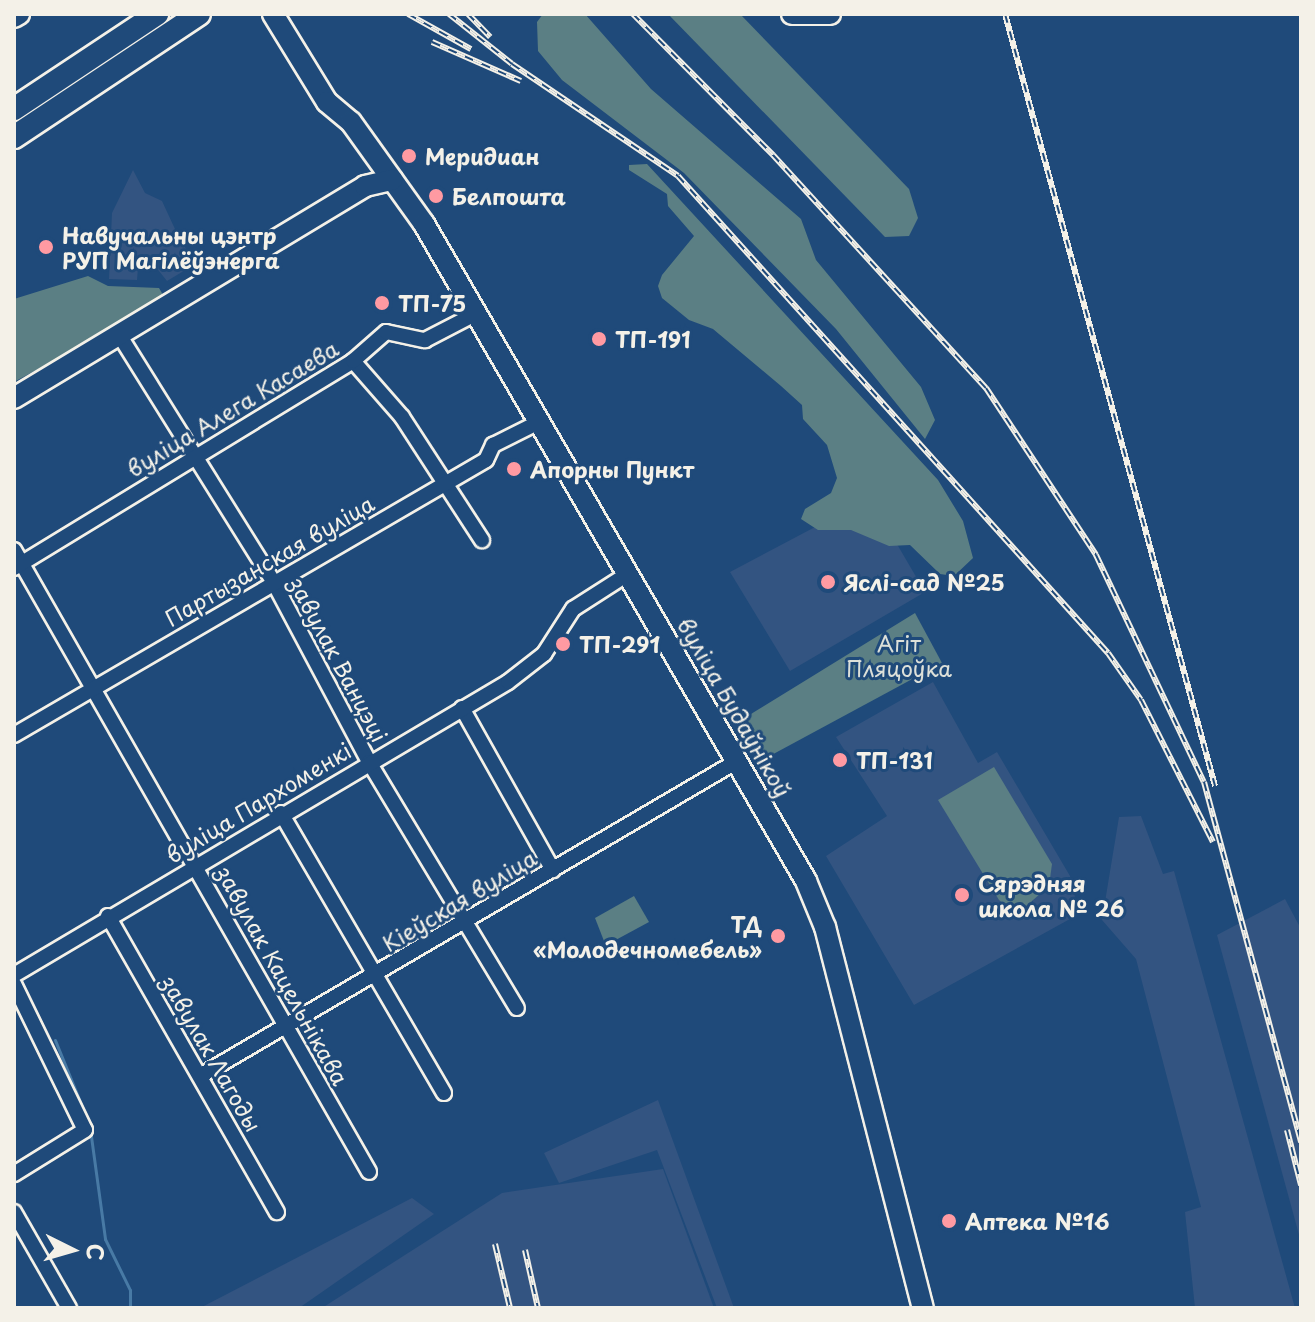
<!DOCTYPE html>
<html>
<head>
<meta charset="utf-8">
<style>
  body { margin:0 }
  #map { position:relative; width:1315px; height:1322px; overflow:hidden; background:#1f4a7a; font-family:"Playpen Sans",sans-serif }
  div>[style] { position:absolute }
  .built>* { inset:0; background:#335481 }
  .green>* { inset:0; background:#5b7f84 }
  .stream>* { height:3px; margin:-1.5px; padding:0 1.5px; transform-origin:1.5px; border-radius:1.5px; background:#487aa5 }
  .roads { filter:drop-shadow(2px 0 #f4f1e8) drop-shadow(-2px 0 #f4f1e8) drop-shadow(0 2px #f4f1e8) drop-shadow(0 -2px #f4f1e8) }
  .minor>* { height:14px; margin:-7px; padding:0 7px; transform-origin:7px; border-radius:7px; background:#1f4a7a }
  .secondary>* { height:20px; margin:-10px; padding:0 10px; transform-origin:10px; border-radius:10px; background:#1f4a7a }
  .primary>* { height:22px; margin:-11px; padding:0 11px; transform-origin:11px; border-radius:11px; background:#1f4a7a }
  .rail>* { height:6px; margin-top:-3px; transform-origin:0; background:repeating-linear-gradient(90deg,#1f4a7a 0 9px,#f4f1e8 0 18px); box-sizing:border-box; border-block:2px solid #f4f1e8 }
  .dots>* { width:22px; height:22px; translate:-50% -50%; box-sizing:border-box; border:4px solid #1f4a7a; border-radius:50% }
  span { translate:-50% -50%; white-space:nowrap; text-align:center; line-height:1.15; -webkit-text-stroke:6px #1f4a7a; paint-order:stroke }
  .poi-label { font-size:22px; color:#f4f1e8; font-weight:700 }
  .left { translate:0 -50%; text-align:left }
  .right { translate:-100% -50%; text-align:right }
  .street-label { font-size:22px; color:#f4f1e8 }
  .park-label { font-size:22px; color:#dde0d9 }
  .frame { position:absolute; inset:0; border:16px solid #f4f1e8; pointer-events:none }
  .north { position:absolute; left:32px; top:1210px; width:80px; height:80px; -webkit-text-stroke:6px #1f4a7a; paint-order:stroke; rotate:95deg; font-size:22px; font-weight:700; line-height:32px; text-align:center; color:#f4f1e8 }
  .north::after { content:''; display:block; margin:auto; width:28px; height:36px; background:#f4f1e8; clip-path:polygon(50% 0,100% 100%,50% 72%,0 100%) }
</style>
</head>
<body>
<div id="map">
  <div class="built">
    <div style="clip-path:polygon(133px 170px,145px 193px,162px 201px,181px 242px,197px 263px,167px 281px,155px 266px,138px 268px,137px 280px,109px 279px,112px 213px)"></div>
    <div style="clip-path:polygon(870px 498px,925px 592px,790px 671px,730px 572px)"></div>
    <div style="clip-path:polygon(933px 682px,978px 763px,997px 752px,1070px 876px,1079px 914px,914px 1005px,826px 856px,887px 816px,836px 737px)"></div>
    <div style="clip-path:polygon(1141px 816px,1163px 874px,1174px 871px,1295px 1308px,1195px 1308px,1185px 1212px,1201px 1207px,1136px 959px,1102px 920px,1119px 817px)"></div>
    <div style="clip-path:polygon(1285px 899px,1301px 929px,1301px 1242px,1217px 935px)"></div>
    <div style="clip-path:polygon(658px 1100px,734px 1308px,717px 1308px,657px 1150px,559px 1183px,544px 1153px)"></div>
    <div style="clip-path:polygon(663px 1169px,714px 1308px,322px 1308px,502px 1193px)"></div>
    <div style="clip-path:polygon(412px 1198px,434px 1214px,299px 1308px,200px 1308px)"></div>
  </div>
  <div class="green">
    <div style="clip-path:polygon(543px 14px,585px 14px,651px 89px,801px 219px,816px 260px,921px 387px,935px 420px,925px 439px,836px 329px,684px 173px,562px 80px,538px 51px,537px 22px)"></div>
    <div style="clip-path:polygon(668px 14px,740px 14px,909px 189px,918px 218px,909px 236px,885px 237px)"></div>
    <div style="clip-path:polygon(647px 164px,938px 480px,963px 521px,973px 558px,954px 576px,940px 574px,910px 545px,889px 546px,851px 530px,818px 530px,801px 519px,805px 509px,831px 493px,837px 478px,827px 445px,803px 419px,802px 405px,781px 386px,713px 329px,689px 320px,662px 298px,658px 286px,662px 275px,694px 236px,668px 206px,667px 194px,629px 170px,629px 165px)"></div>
    <div style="clip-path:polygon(88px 276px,108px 286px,159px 288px,166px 300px,14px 382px,14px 299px)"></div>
    <div style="clip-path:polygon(915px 613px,942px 663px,766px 758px,746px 717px)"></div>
    <div style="clip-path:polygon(994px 767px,1052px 864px,1049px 886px,1024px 908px,1009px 908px,999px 900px,938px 800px)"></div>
    <div style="clip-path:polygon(634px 896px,649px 922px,612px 942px,604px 941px,595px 918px)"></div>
  </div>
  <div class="stream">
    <div style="left:55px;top:1040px;width:80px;rotate:67.9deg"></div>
    <div style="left:90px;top:1129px;width:111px;rotate:82.2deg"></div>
    <div style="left:105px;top:1239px;width:57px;rotate:63.9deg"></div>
    <div style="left:130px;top:1290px;width:18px;rotate:90deg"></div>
  </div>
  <div class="roads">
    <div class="minor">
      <div style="left:118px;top:333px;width:295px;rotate:58deg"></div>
      <div style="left:274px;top:583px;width:203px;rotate:62deg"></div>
      <div style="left:369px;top:762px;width:287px;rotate:59deg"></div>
      <div style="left:353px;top:361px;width:74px;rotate:48.8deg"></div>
      <div style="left:402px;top:417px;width:147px;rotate:57deg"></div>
      <div style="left:14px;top:550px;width:716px;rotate:60.28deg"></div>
      <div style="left:14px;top:568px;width:397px;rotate:-31.4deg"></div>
      <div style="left:353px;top:361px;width:44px;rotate:-41.3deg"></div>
      <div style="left:386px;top:332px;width:40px;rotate:12deg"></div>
      <div style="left:425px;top:340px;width:59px;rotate:-27.4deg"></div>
      <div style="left:462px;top:708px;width:186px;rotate:60.7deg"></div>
      <div style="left:14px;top:735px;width:546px;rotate:-30.23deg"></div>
      <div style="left:486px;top:460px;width:17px;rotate:-65deg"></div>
      <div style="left:493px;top:445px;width:54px;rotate:-26.6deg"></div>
      <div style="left:281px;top:813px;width:324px;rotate:59.8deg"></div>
      <div style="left:108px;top:916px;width:341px;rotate:60.3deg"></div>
      <div style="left:14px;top:975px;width:574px;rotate:-30.67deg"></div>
      <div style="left:508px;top:682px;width:46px;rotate:-37.9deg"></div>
      <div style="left:544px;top:654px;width:54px;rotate:-57.2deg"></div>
      <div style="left:573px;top:609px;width:67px;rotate:-32.7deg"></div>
      <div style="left:14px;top:984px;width:162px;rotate:64.1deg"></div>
      <div style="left:85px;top:1130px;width:84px;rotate:148.2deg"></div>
      <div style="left:200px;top:1076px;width:625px;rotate:-30.38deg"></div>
      <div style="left:14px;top:1212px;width:111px;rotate:60.2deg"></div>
    </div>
    <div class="secondary">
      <div style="left:273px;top:14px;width:103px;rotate:58.5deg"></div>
      <div style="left:327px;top:102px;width:31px;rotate:40deg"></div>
      <div style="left:351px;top:122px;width:125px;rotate:54.4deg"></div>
      <div style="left:424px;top:224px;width:760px;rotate:59.82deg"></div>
      <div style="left:806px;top:881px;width:50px;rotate:67.6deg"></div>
      <div style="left:825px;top:927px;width:393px;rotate:75.6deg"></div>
      <div style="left:792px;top:14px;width:38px"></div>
      <div style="left:14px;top:17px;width:6px;rotate:-31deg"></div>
      <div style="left:14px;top:398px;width:410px;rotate:-31.1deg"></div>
      <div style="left:365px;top:186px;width:28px;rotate:-13deg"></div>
    </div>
    <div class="primary">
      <div style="left:14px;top:109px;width:172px;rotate:-33.6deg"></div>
      <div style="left:14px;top:137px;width:222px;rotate:-33.6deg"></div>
    </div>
  </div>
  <div class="rail">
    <div style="left:408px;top:14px;width:72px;rotate:29.1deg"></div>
    <div style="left:449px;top:14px;width:80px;rotate:38.4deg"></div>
    <div style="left:512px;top:64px;width:200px;rotate:34deg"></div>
    <div style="left:678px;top:176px;width:642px;rotate:47.97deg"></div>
    <div style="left:1108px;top:653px;width:57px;rotate:54.9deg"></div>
    <div style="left:1141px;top:700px;width:159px;rotate:63.1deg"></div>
    <div style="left:468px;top:14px;width:32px;rotate:46deg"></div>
    <div style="left:633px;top:14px;width:199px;rotate:45.2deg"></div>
    <div style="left:773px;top:155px;width:316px;rotate:47.6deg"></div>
    <div style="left:986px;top:388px;width:200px;rotate:56.6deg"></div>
    <div style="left:1096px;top:555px;width:251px;rotate:64.6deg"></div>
    <div style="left:1204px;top:782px;width:373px;rotate:74.9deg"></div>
    <div style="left:1005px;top:14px;width:800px;rotate:74.78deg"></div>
    <div style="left:432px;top:42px;width:97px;rotate:23.7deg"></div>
    <div style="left:1287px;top:1130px;width:57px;rotate:75.7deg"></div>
    <div style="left:495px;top:1244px;width:66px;rotate:76.8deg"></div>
    <div style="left:525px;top:1250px;width:59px;rotate:77.4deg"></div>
  </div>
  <div class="dots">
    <div style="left:409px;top:156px;background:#ff9aa2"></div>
    <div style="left:436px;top:196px;background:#ff9aa2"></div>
    <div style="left:46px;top:247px;background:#ff9aa2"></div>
    <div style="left:382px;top:303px;background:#ff9aa2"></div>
    <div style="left:599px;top:339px;background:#ff9aa2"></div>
    <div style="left:514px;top:469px;background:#ff9aa2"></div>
    <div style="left:828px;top:582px;background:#ff9aa2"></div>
    <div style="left:563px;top:644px;background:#ff9aa2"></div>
    <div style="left:840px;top:760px;background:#ff9aa2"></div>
    <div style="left:962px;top:895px;background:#ff9aa2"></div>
    <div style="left:778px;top:936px;background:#ff9aa2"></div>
    <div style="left:949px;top:1221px;background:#ff9aa2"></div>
  </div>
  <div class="poi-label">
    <span class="left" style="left:425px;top:156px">Меридиан</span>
    <span class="left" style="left:452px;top:196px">Белпошта</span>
    <span class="left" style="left:62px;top:247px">Навучальны цэнтр<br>РУП Магілёўэнерга</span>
    <span class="left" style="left:398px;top:303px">ТП-75</span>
    <span class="left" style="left:615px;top:339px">ТП-191</span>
    <span class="left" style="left:530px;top:469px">Апорны Пункт</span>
    <span class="left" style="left:844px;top:582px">Яслі-сад №25</span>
    <span class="left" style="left:579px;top:644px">ТП-291</span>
    <span class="left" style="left:856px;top:760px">ТП-131</span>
    <span class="left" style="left:978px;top:895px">Сярэдняя<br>школа № 26</span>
    <span class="right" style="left:762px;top:936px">ТД<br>«Молодечномебель»</span>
    <span class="left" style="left:965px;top:1221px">Аптека №16</span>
  </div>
  <div class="street-label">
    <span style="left:232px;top:408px;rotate:-31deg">вуліца Алега Касаева</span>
    <span style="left:269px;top:560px;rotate:-30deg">Партызанская вуліца</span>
    <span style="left:339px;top:659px;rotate:62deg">завулак Ванцэці</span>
    <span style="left:735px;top:707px;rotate:60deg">вуліца Будаўнікоў</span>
    <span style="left:258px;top:802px;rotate:-31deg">вуліца Пархоменкі</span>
    <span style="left:459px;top:900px;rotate:-31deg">Кіеўская вуліца</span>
    <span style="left:283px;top:975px;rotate:61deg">завулак Кацельнікава</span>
    <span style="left:212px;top:1053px;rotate:60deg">завулак Лагоды</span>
  </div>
  <div class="park-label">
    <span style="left:899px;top:655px">Агіт<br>Пляцоўка</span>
  </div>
  <div class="frame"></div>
  <div class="north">С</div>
</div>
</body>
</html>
